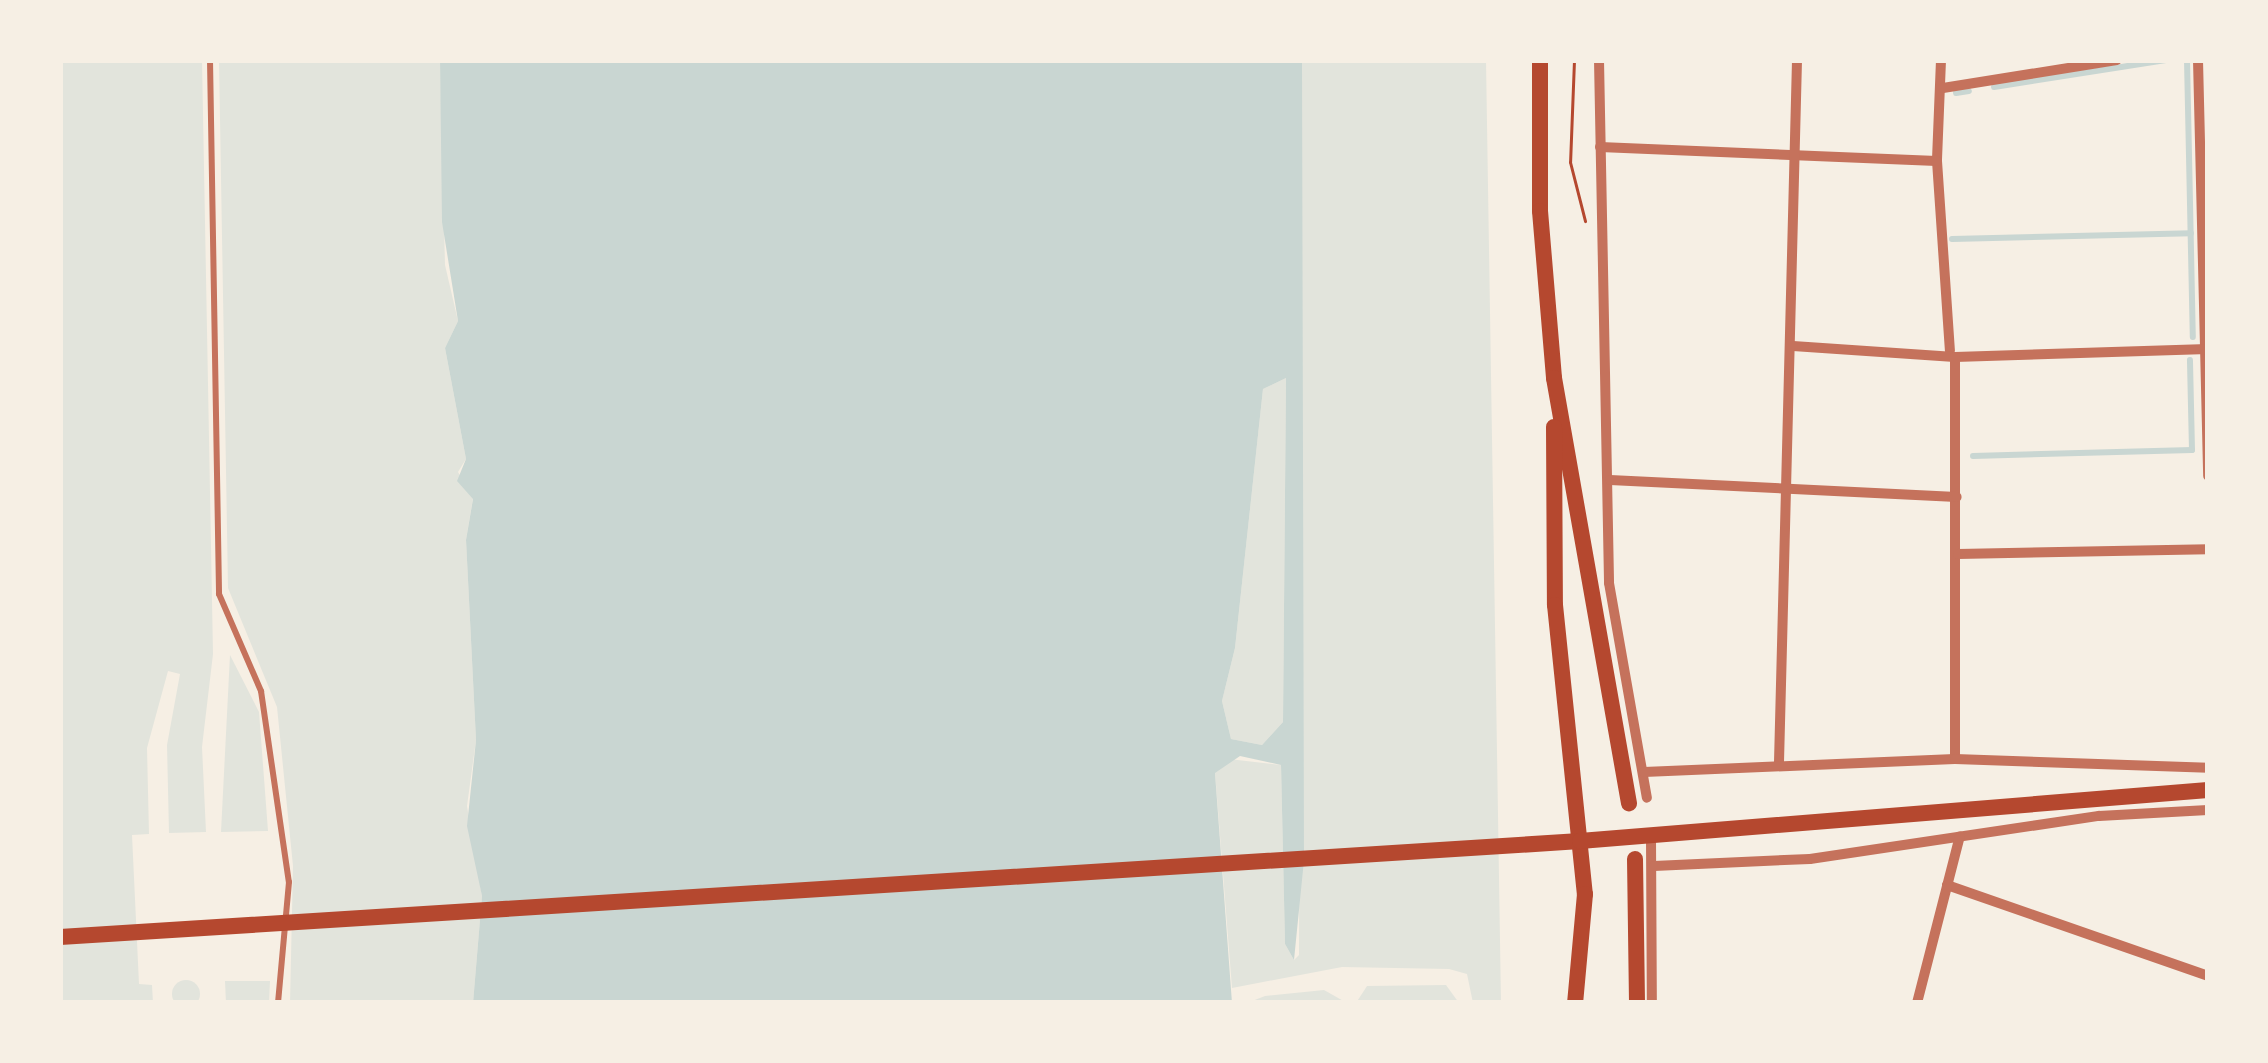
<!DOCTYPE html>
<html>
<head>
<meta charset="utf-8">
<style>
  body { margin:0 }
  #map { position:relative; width:2268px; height:1063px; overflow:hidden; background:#f6efe4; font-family:"Sofia Sans Condensed",sans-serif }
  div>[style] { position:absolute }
  .green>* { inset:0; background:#e2e4dc }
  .round { border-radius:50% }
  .water>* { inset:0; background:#c9d6d2 }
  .stream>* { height:6px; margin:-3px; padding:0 3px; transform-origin:3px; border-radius:3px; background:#c9d6d2 }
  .path>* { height:3px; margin:-1.5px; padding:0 1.5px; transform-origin:1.5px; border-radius:1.5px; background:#b5482f }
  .service>* { height:6px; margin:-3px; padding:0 3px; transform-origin:3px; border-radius:3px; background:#c5725c }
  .minor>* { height:10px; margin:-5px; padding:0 5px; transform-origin:5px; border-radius:5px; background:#c5725c }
  .primary>* { height:16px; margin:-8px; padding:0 8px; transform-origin:8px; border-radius:8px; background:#b5482f }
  span { translate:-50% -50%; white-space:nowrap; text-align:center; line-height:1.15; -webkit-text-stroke:10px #f6efe4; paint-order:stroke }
  .frame { position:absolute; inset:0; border:63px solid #f6efe4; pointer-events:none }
</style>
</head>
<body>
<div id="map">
  <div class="green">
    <div style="clip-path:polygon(60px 60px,202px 60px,213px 654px,202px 747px,206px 832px,169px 833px,167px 745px,180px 674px,168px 671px,147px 748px,149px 834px,132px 835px,139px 984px,152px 985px,153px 1003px,60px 1003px)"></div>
    <div style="clip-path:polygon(219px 60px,440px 60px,445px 265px,458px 321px,445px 348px,466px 459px,458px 472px,473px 498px,466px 540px,476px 740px,467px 806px,482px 896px,473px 1003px,290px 1003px,293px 866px,277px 707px,228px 588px)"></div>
    <div style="clip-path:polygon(1302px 60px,1486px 60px,1501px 1003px,1473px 1003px,1467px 974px,1449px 969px,1342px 967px,1232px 988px,1215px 772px,1229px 759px,1281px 765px,1285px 944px,1294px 960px,1299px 955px)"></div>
    <div style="clip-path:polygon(1286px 378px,1283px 722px,1262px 745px,1231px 739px,1222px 701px,1235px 648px,1263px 389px)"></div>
    <div style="clip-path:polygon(230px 655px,259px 712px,268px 831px,221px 832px)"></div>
    <div class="round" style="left:172px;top:980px;width:28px;height:28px"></div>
    <div style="clip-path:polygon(225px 981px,270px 981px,269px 1003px,226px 1003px)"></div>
    <div style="clip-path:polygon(1446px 985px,1459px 1003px,1356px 1003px,1367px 986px)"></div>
    <div style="clip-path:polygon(1324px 990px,1347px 1003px,1247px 1003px,1265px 996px)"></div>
  </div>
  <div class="water">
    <div style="clip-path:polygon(evenodd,440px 60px,1302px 60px,1304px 860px,1294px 960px,1285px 944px,1281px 765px,1240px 756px,1215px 773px,1232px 1003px,473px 1003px,482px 896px,467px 826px,476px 740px,466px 540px,473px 499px,457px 481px,466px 459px,445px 348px,458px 321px,442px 222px,440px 60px,1286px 378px,1283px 722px,1262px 745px,1231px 739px,1222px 701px,1235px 648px,1263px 389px,1286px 378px)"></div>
  </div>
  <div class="stream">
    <div style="left:2187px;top:60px;width:277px;rotate:88.8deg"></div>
    <div style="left:1994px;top:87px;width:174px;rotate:-8.9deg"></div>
    <div style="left:1956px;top:93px;width:13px;rotate:-9deg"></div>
    <div style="left:1952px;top:239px;width:239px;rotate:-1.4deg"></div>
    <div style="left:1973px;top:456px;width:219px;rotate:-1.6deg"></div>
    <div style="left:2192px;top:450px;width:90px;rotate:-91.3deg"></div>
  </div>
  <div class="path">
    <div style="left:1574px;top:60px;width:102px;rotate:92.2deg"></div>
    <div style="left:1570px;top:162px;width:61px;rotate:75.7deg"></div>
  </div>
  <div class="service">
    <div style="left:210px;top:60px;width:534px;rotate:89.03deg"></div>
    <div style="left:219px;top:594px;width:106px;rotate:66.6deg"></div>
    <div style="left:261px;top:691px;width:193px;rotate:81.7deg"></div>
    <div style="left:289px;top:882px;width:121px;rotate:95.2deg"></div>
  </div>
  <div class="minor">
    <div style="left:1599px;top:60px;width:523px;rotate:88.9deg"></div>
    <div style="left:1609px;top:583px;width:218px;rotate:80deg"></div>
    <div style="left:1941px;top:60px;width:101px;rotate:92.3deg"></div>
    <div style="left:1937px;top:161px;width:190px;rotate:86.1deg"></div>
    <div style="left:2198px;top:60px;width:416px;rotate:88.6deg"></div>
    <div style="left:1943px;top:88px;width:176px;rotate:-9.1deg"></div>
    <div style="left:1600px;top:147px;width:337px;rotate:2.4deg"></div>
    <div style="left:1793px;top:346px;width:162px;rotate:3.9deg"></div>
    <div style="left:1955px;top:357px;width:253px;rotate:-1.8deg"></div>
    <div style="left:1955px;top:357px;width:402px;rotate:90deg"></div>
    <div style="left:1610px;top:480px;width:347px;rotate:2.8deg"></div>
    <div style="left:1958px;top:554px;width:250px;rotate:-1.1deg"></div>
    <div style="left:1779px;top:762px;width:702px;rotate:-88.53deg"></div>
    <div style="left:1644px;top:772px;width:311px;rotate:-2.4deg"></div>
    <div style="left:1955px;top:759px;width:253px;rotate:2deg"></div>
    <div style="left:1651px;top:839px;width:164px;rotate:89.7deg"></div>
    <div style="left:1654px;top:866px;width:156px;rotate:-2.6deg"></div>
    <div style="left:1810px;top:859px;width:292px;rotate:-8.5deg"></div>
    <div style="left:2099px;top:816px;width:109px;rotate:-3.2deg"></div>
    <div style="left:1947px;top:885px;width:276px;rotate:19.2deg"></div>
    <div style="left:1917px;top:1003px;width:172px;rotate:-75.6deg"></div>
  </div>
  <div class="primary">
    <div style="left:1540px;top:60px;width:151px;rotate:90deg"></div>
    <div style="left:1540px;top:211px;width:168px;rotate:85.2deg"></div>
    <div style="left:1554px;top:378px;width:432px;rotate:80deg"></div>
    <div style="left:1554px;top:427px;width:178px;rotate:89.7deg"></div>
    <div style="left:1555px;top:605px;width:291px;rotate:84.1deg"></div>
    <div style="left:1585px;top:894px;width:109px;rotate:95.2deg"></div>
    <div style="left:1635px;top:859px;width:144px;rotate:89.2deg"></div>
    <div style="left:60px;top:937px;width:1523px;rotate:-3.61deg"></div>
    <div style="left:1580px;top:841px;width:630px;rotate:-4.64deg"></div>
  </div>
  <div class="frame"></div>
</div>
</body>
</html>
